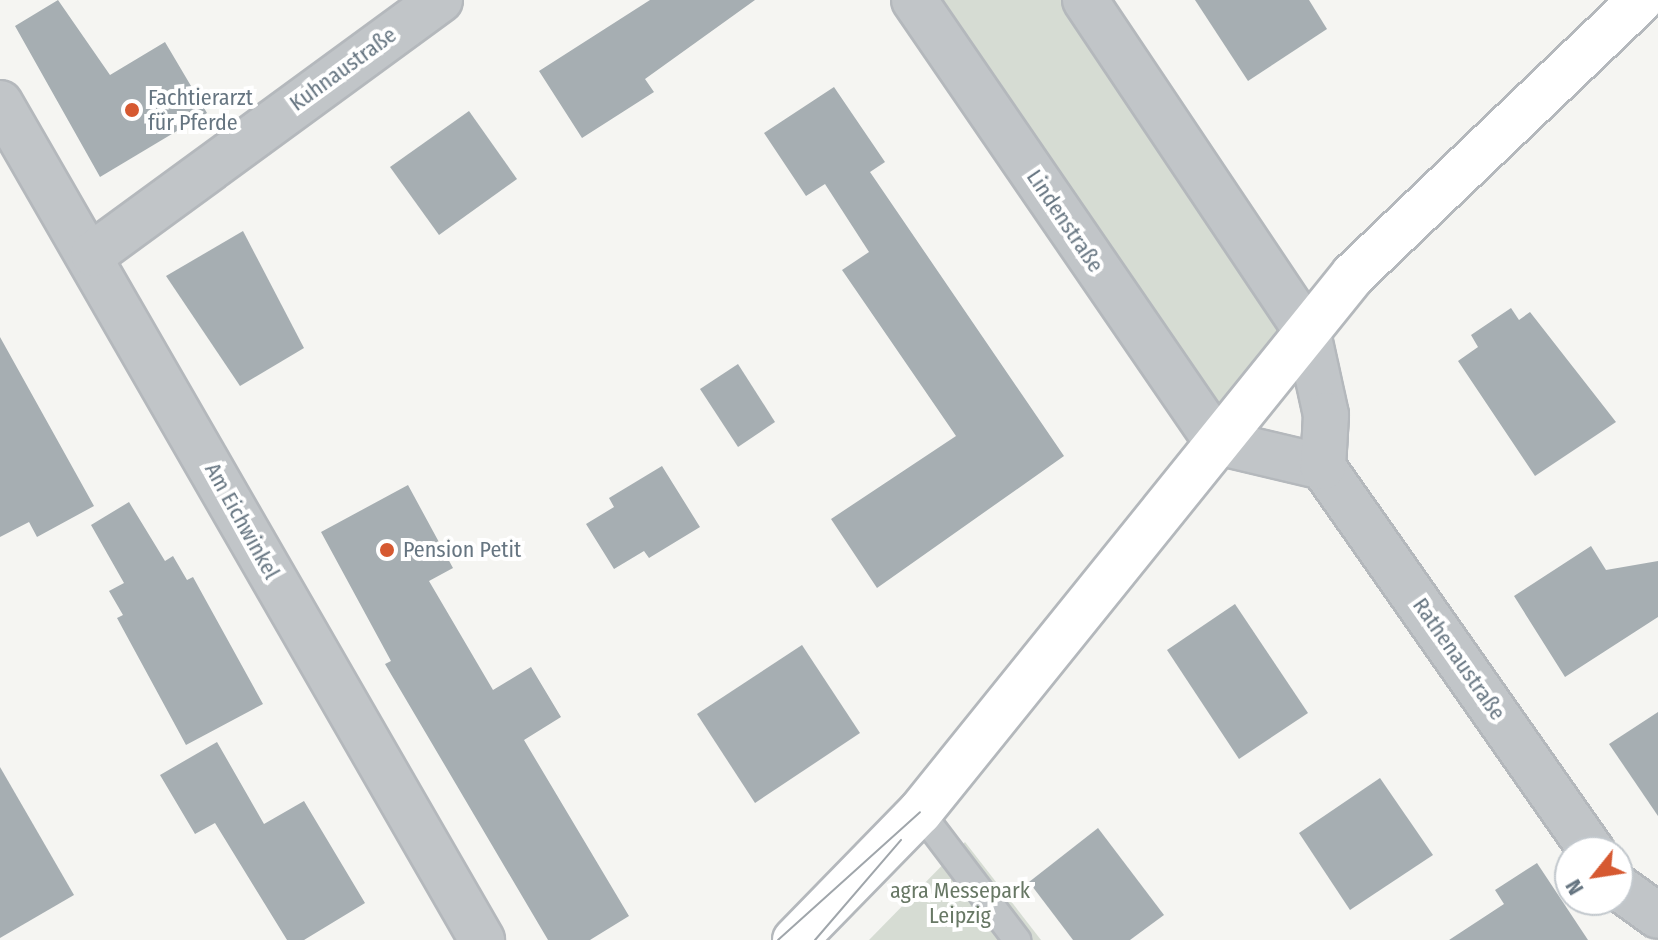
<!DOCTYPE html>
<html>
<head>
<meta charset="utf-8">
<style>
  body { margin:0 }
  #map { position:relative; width:1658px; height:940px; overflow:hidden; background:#f5f5f2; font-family:"Fira Sans Condensed",sans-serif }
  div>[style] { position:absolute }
  .green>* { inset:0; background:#d6dcd3 }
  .building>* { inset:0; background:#a6aeb2 }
  .roads { filter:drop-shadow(2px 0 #b4b8bc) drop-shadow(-2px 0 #b4b8bc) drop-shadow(0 2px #b4b8bc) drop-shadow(0 -2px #b4b8bc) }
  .service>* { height:26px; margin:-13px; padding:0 13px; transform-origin:13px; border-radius:13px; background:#c1c5c8 }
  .minor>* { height:44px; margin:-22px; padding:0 22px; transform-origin:22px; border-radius:22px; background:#c1c5c8 }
  .secondary>* { height:44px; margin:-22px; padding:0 22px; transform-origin:22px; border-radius:22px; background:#fff }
  .tram>* { height:2px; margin:-1px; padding:0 1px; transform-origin:1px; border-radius:1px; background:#a0a6ab }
  .dots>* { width:22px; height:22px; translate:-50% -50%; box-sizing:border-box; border:4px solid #fff; border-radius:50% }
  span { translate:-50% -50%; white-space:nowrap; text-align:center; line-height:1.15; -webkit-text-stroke:8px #fff; paint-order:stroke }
  .street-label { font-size:22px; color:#667581 }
  .poi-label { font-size:22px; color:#667581 }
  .left { translate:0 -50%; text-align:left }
  .park-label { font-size:22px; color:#687865 }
  .north { position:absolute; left:1554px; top:836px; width:80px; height:80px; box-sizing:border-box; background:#fff; border:2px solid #c2c8cd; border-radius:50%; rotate:240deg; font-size:22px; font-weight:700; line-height:32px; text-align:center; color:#667581 }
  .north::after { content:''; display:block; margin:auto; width:28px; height:36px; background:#d65931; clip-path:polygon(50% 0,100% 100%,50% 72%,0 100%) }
</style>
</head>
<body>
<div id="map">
  <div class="green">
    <div style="clip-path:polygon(914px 0,1085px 0,1308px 333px,1217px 442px)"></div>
    <div style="clip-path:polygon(965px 842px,1041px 940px,869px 940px)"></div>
  </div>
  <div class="building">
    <div style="clip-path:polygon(58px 0,110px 75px,165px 42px,207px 113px,100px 177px,15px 26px)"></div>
    <div style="clip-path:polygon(650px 0,755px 0,645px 79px,654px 92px,582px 138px,539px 71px)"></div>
    <div style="clip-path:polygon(1195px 0,1309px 0,1327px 29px,1248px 81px)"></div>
    <div style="clip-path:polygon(834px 87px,885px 162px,870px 172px,1064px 456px,877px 588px,831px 519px,956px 436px,842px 270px,869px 252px,825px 184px,806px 196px,764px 133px)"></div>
    <div style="clip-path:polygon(469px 111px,517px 179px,439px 235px,390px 167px)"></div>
    <div style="clip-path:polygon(243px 231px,304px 348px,240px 386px,166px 276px)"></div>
    <div style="clip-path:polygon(1511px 308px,1519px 320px,1530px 312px,1616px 422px,1535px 476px,1458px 361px,1478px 347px,1471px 335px)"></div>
    <div style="clip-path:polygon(0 337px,94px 506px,37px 537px,29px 522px,0 537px)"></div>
    <div style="clip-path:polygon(738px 364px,775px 422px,738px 447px,700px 389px)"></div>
    <div style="clip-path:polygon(662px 466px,700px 527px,649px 558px,644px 551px,614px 569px,586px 524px,614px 507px,609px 498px)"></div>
    <div style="clip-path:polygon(408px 485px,453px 568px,429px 581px,493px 690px,531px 667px,561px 717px,524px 740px,629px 916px,590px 940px,548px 940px,385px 664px,391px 661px,321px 532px)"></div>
    <div style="clip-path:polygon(129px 502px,165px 561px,173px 556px,187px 580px,193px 577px,263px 704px,186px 745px,117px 618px,123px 615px,109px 591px,124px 583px,91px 525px)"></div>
    <div style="clip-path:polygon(1591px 546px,1606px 570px,1658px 561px,1658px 617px,1565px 677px,1514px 596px)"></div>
    <div style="clip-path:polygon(1235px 604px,1308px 713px,1239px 759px,1167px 650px)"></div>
    <div style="clip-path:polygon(802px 645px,860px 733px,755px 803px,697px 714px)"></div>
    <div style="clip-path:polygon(1658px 712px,1658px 816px,1609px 744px)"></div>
    <div style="clip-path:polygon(217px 742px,264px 824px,304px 801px,365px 903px,304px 940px,287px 940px,215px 823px,195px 834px,160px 775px)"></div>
    <div style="clip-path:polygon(0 767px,74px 895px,0 938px)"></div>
    <div style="clip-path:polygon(1380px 778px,1433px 855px,1350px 910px,1299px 833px)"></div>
    <div style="clip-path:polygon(1098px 828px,1164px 915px,1130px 940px,1073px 940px,1029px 882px)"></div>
    <div style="clip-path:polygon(1537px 863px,1588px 940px,1449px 940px,1504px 904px,1495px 890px)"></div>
  </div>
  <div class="roads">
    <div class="service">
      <div style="left:920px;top:812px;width:161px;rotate:52.8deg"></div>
    </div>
    <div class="minor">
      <div style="left:914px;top:0;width:536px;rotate:55.57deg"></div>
      <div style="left:1217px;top:442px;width:109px;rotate:13.3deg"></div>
      <div style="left:1323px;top:467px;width:470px;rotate:55deg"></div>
      <div style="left:1085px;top:0;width:401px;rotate:56.2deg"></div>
      <div style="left:1308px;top:333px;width:84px;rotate:77.6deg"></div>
      <div style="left:1326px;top:415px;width:52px;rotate:93.3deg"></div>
      <div style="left:0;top:103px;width:966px;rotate:60.06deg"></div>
      <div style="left:93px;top:254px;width:430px;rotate:-36.2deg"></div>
      <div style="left:1618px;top:887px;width:49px;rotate:35.9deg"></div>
    </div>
    <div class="secondary">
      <div style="left:795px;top:940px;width:179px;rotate:-45.7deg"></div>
      <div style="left:920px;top:812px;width:690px;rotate:-51.12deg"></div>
      <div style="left:1353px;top:275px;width:398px;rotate:-43.7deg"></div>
    </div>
  </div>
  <div class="tram">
    <div style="left:778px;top:940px;width:191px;rotate:-42deg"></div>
    <div style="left:815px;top:940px;width:132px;rotate:-49.3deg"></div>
  </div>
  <div class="dots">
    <div style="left:132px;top:110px;background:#d65931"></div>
    <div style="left:387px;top:550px;background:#d65931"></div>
  </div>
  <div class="street-label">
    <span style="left:343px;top:69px;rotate:-36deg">Kuhnaustraße</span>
    <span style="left:1065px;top:221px;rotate:56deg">Lindenstraße</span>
    <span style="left:242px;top:521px;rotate:61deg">Am Eichwinkel</span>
    <span style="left:1459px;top:659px;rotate:55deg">Rathenaustraße</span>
  </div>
  <div class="poi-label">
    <span class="left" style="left:148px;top:110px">Fachtierarzt<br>für Pferde</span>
    <span class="left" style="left:403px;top:550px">Pension Petit</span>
  </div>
  <div class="park-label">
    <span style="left:960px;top:903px">agra Messepark<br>Leipzig</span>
  </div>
  <div class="north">N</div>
</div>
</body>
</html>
